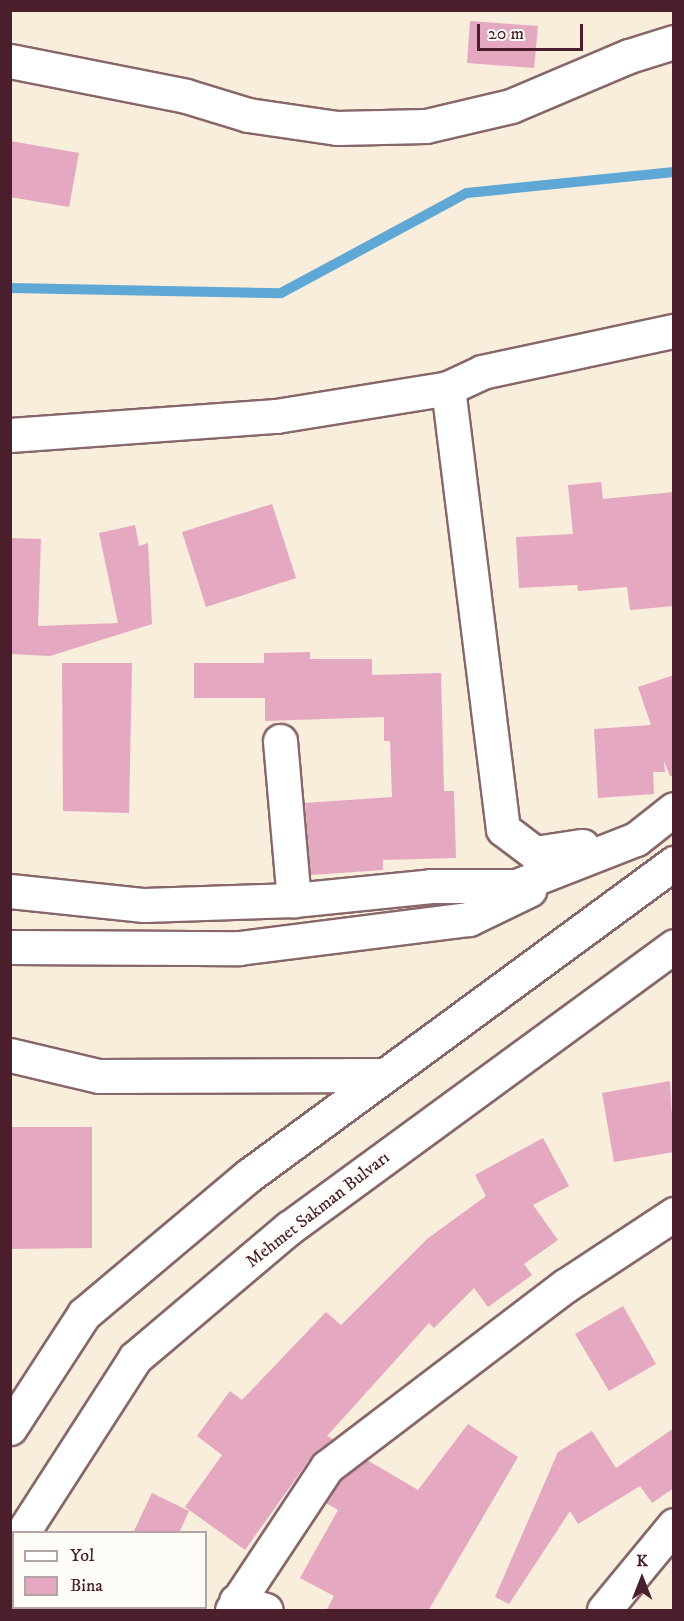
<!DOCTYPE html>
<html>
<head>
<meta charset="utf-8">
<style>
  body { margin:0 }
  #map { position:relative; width:684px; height:1621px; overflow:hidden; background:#f9eddc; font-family:"IM FELL DW Pica",serif }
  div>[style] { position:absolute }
  .stream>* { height:10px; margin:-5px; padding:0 5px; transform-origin:5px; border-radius:5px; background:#5fa8d6 }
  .building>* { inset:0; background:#e5a8c1 }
  .roads { filter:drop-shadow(2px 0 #876769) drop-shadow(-2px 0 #876769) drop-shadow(0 2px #876769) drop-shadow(0 -2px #876769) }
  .minor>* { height:33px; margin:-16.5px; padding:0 16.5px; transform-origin:16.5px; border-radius:16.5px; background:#fff }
  .major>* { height:33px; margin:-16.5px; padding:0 16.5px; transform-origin:16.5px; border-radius:16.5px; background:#fff }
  span { translate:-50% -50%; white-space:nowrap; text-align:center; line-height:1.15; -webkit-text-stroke:5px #fdfcf7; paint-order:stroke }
  .street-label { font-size:18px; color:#4a1f2b }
  .frame { position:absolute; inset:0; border:12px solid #4a1f2b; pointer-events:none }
  .legend { position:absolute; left:12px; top:1531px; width:195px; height:78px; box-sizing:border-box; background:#fdfcf7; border:2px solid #b5a4a5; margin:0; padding:8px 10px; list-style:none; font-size:18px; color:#4a1f2b }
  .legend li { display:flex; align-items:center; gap:12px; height:30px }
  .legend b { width:30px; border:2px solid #b5a4a5 }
  .north { position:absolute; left:612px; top:1549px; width:60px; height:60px; -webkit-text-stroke:4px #fdfcf7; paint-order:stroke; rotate:0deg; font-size:16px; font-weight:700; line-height:24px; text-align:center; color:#4a1f2b }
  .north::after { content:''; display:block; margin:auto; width:21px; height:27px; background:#4a1f2b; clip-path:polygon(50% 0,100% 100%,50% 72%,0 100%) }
  .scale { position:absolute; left:477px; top:24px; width:106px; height:27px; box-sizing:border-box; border:3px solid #4a1f2b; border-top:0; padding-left:8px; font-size:18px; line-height:21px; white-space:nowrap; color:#4a1f2b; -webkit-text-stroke:4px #fdfcf7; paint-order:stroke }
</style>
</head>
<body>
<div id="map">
  <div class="stream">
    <div style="left:10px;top:288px;width:271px;rotate:1.1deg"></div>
    <div style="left:281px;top:293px;width:211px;rotate:-28.3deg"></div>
    <div style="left:467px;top:193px;width:208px;rotate:-5.8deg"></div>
  </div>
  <div class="building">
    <div style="clip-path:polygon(470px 21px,538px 26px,534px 68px,467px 63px)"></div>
    <div style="clip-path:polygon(10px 141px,79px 153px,69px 207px,10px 197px)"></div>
    <div style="clip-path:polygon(601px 482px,603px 499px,674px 492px,674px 606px,630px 610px,627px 587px,578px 591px,577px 585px,519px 588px,516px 537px,573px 534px,568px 485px)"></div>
    <div style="clip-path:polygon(272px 504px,296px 578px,206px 607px,182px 532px)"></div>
    <div style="clip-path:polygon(135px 525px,139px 546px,148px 543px,152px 624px,50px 656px,10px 654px,10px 538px,41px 539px,38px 626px,118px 623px,99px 533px)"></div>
    <div style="clip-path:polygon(310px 652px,310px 659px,372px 659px,372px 675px,441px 673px,444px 791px,454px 791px,456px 858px,383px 860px,383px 870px,311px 875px,305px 803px,392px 797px,390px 741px,384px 741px,384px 717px,265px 721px,265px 698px,194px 698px,194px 663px,264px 663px,264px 653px)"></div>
    <div style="clip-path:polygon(62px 663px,132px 663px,129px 813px,63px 811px)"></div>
    <div style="clip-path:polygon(674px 675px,674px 776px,670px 776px,664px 761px,665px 772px,653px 772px,654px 794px,598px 798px,594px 729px,651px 725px,638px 687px)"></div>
    <div style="clip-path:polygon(670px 1081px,674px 1152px,614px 1162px,602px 1093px)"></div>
    <div style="clip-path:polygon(10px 1127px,92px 1127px,92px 1248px,10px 1249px)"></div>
    <div style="clip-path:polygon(543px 1138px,569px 1186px,533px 1205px,558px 1240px,524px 1264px,532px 1275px,488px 1307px,474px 1288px,434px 1328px,429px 1323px,327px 1436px,333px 1439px,312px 1456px,245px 1550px,185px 1507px,222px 1455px,197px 1436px,230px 1391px,242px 1400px,326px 1312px,341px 1325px,427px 1239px,486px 1196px,475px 1175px)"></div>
    <div style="clip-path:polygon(623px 1306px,656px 1364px,609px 1391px,575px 1334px)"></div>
    <div style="clip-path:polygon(468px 1424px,518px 1457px,428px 1611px,326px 1611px,334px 1596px,300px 1578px,338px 1510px,326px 1503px,341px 1480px,367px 1460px,418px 1490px)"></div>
    <div style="clip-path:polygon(674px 1428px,674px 1488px,652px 1503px,640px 1486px,578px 1524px,570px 1511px,509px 1604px,495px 1597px,558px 1452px,592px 1431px,616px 1468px)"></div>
    <div style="clip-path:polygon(152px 1493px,189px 1511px,179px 1533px,133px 1533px)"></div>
  </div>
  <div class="roads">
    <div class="minor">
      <div style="left:10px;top:61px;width:179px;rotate:11.2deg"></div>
      <div style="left:186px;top:96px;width:65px;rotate:17deg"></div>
      <div style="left:248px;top:115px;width:90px;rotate:8.3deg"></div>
      <div style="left:337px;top:128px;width:89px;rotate:-1.3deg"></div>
      <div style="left:426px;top:126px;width:87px;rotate:-13.2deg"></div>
      <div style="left:511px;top:106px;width:128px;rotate:-23deg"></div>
      <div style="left:629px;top:56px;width:47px;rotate:-17.3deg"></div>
      <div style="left:448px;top:388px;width:444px;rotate:82.9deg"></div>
      <div style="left:503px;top:829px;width:40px;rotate:37deg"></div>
      <div style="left:535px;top:853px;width:48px;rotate:-8.5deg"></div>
      <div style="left:10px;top:435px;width:267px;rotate:-4.1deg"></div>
      <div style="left:276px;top:416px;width:174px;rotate:-9.2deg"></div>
      <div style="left:448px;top:388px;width:38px;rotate:-25deg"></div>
      <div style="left:482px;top:372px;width:196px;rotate:-12.1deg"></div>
      <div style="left:280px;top:741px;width:160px;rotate:85deg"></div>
      <div style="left:10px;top:891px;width:135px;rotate:6deg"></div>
      <div style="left:144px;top:905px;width:150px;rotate:-1.9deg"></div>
      <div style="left:294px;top:900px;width:138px;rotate:-5.8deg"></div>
      <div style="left:431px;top:886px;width:85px"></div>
      <div style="left:516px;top:886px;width:129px;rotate:-21.4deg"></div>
      <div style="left:636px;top:839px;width:48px;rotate:-38.3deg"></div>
      <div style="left:10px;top:947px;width:229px;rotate:0.3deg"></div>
      <div style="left:239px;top:948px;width:232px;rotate:-7.2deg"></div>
      <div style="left:469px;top:919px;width:67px;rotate:-25.8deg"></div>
      <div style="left:10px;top:1055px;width:91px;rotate:13.3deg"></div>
      <div style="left:99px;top:1076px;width:286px;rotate:-0.2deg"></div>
      <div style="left:236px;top:1601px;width:31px;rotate:17deg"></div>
      <div style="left:232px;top:1610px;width:172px;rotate:-56.4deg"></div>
      <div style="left:327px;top:1467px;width:299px;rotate:-37.3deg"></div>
      <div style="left:565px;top:1286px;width:131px;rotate:-33.4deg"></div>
      <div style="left:604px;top:1610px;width:110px;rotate:-50.5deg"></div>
    </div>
    <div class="major">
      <div style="left:10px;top:1428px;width:136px;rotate:-57deg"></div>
      <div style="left:84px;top:1314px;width:214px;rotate:-40.1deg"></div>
      <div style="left:248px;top:1176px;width:529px;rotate:-36.31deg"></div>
      <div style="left:23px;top:1532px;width:207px;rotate:-57.2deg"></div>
      <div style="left:135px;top:1358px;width:202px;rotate:-40.2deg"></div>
      <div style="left:289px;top:1228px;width:477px;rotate:-36.2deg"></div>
    </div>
  </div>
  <div class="street-label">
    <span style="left:318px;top:1210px;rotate:-38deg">Mehmet Sakman Bulvarı</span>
  </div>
  <div class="frame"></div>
  <ul class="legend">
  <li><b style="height:8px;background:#fff"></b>Yol</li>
  <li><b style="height:16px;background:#e5a8c1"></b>Bina</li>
  </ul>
  <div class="north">K</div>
  <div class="scale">20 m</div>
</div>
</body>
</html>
